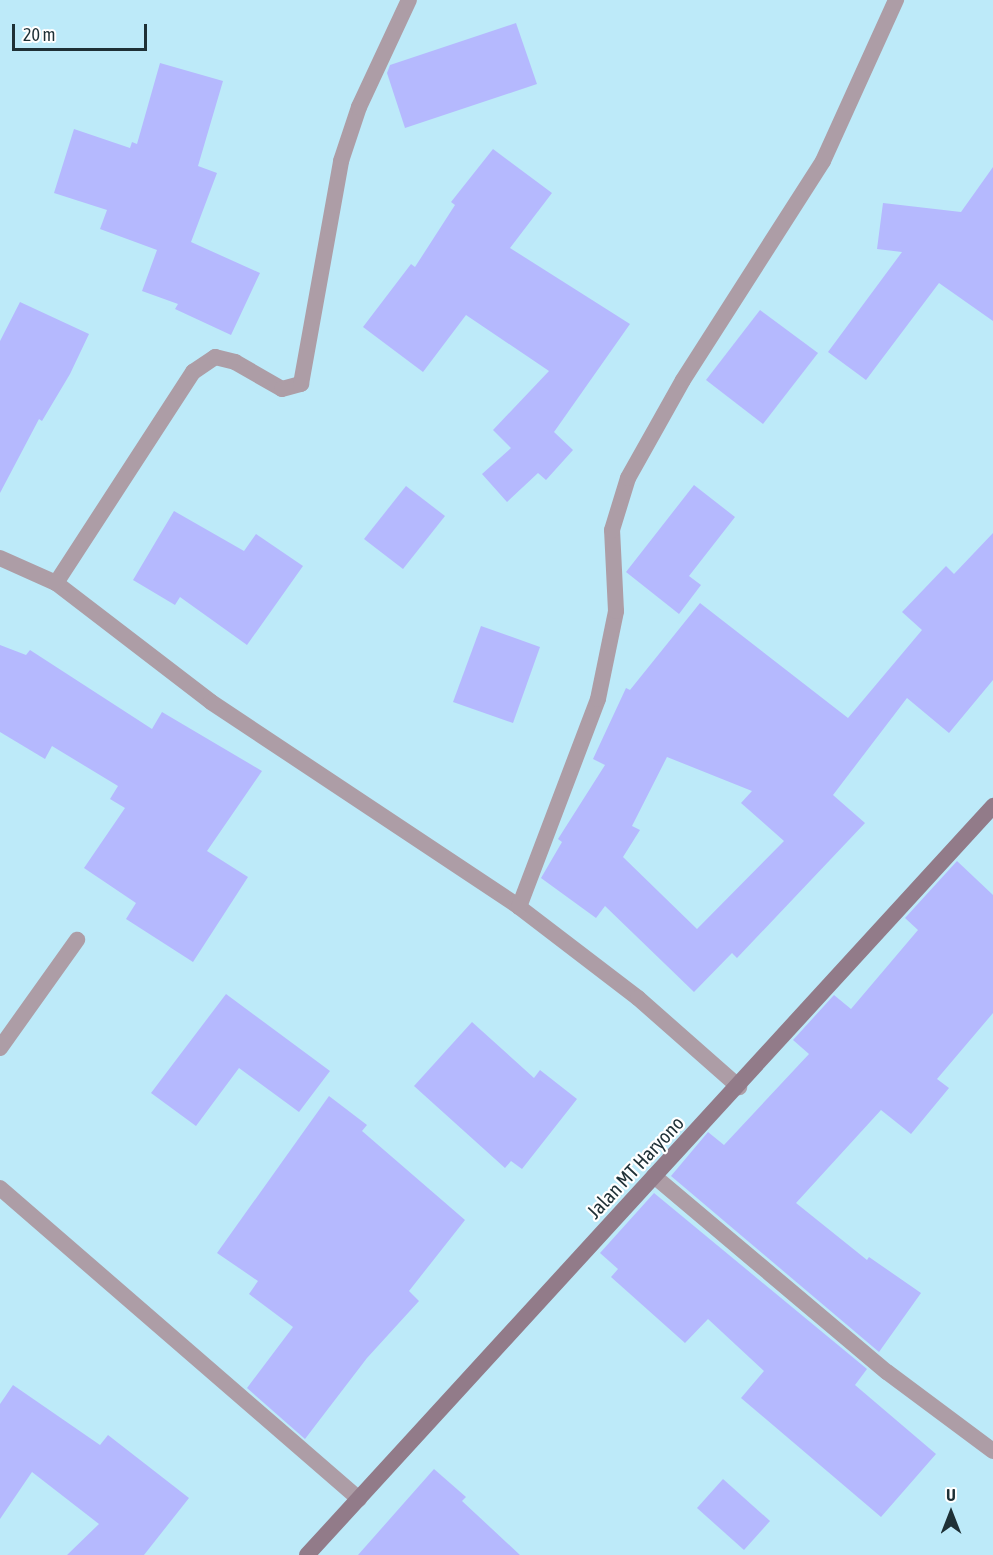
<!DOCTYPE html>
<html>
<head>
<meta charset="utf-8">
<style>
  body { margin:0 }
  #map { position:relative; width:993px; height:1555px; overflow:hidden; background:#bdeaf9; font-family:"Asap Condensed",sans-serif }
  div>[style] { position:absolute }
  .building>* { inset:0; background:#b5b9fe }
  .minor>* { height:16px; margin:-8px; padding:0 8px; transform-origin:8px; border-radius:8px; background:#ad9da6 }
  .secondary>* { height:16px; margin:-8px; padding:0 8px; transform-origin:8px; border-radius:8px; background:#927b89 }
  span { translate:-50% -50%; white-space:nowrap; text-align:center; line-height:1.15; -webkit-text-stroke:4.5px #fff; paint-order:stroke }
  .street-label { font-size:20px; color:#1e3036 }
  .north { position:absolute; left:921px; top:1483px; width:60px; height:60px; -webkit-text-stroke:4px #fff; paint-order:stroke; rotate:0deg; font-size:16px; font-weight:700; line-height:24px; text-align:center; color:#1e3036 }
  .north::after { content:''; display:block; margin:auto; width:21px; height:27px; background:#1e3036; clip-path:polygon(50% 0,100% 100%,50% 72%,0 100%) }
  .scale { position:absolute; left:12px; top:24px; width:135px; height:27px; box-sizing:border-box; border:3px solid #1e3036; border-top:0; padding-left:8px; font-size:18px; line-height:21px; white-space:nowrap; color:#1e3036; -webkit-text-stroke:4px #fff; paint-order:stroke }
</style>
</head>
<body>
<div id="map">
  <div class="building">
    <div style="clip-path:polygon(516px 23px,537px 84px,405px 128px,387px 73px,390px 65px)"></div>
    <div style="clip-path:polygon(160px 63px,223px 81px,198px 166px,217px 173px,191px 242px,260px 273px,231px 335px,175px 309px,178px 304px,142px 291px,157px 250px,100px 229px,107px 210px,54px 193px,74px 129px,130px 148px,132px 142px,137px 144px)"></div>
    <div style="clip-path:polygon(493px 149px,552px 193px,510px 248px,630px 324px,554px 432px,573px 450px,546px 480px,538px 473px,507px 502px,482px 474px,511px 448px,493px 430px,549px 371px,466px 315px,423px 372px,363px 327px,411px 264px,415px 267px,455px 205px,451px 202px)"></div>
    <div style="clip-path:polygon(993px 167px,993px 321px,939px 283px,866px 380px,828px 352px,902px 252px,877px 249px,883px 203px,961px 212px)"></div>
    <div style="clip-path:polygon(20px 302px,89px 334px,70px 374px,42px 421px,39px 419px,0 493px,0 341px)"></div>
    <div style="clip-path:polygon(760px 310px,818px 353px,763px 424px,706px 380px)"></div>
    <div style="clip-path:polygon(694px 485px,735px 517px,689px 576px,701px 585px,679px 614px,626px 572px)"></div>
    <div style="clip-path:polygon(406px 486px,445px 516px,403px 569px,364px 539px)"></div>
    <div style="clip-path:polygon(174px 511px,244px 551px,256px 534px,303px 566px,247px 645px,180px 597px,175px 605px,133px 580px)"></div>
    <div style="clip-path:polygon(evenodd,993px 533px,993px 680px,949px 733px,907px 698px,833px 795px,865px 823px,737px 958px,732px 953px,694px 992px,605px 906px,596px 918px,541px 878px,562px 842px,558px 839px,605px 765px,593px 759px,626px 688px,630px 690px,700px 603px,848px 718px,922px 630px,902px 612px,946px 566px,954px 574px,993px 533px,667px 757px,752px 791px,741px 803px,784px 841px,697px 929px,623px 857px,640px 830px,632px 826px,667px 757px)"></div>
    <div style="clip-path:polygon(481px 626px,540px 647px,513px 723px,453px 702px)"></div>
    <div style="clip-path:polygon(0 645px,26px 655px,30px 650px,152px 729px,162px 712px,262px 771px,207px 851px,248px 877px,193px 962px,126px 919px,136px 903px,84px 868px,125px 808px,110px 799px,118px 786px,52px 746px,45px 759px,0 732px)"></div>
    <div style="clip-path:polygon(957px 861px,993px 895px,993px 1013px,937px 1079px,949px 1088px,911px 1134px,881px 1110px,796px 1203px,867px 1260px,869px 1257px,921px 1293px,879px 1352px,671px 1176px,708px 1132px,724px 1145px,809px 1054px,793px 1040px,834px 995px,851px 1009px,918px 930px,905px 918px)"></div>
    <div style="clip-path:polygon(226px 994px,330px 1071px,299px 1112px,239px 1068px,196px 1126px,151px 1093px)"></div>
    <div style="clip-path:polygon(472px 1022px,534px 1078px,540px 1070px,577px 1099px,522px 1169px,511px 1161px,505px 1168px,414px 1086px)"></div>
    <div style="clip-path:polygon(329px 1096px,367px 1125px,362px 1131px,465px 1220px,409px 1291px,419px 1301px,367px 1358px,305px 1439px,247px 1388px,293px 1327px,249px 1294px,258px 1281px,217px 1253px)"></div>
    <div style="clip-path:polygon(654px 1193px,867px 1369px,855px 1385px,936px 1454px,881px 1517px,741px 1398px,764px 1371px,708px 1319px,685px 1343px,611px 1277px,618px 1269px,600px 1253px)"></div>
    <div style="clip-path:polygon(13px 1385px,100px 1445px,108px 1435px,189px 1498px,144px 1555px,67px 1555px,99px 1524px,32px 1472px,0 1519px,0 1404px)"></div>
    <div style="clip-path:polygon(434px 1469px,466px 1497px,462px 1501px,520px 1555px,358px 1555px)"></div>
    <div style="clip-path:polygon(723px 1479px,770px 1521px,744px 1550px,697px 1508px)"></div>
  </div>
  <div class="minor">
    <div style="left:0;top:558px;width:61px;rotate:24.1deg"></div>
    <div style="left:56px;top:583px;width:195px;rotate:37.5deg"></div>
    <div style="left:211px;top:702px;width:370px;rotate:33.6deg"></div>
    <div style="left:519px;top:907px;width:150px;rotate:37.4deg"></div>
    <div style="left:638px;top:998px;width:135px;rotate:41.4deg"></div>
    <div style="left:56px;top:583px;width:252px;rotate:-57deg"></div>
    <div style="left:193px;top:372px;width:27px;rotate:-34deg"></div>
    <div style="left:215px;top:357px;width:21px;rotate:14deg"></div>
    <div style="left:235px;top:362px;width:54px;rotate:29.9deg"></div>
    <div style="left:282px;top:389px;width:20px;rotate:-15deg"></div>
    <div style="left:301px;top:384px;width:227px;rotate:-79.8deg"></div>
    <div style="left:341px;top:161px;width:57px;rotate:-71.6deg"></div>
    <div style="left:359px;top:107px;width:118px;rotate:-65deg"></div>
    <div style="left:519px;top:907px;width:222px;rotate:-69.2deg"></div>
    <div style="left:598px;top:699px;width:90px;rotate:-78.4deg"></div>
    <div style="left:616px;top:611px;width:81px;rotate:-92.8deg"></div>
    <div style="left:612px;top:530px;width:54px;rotate:-72.9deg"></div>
    <div style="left:628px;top:478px;width:112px;rotate:-60.7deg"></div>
    <div style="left:683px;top:380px;width:260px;rotate:-57.4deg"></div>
    <div style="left:823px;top:161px;width:177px;rotate:-65.6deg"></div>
    <div style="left:0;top:1048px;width:133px;rotate:-54.5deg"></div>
    <div style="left:654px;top:1176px;width:304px;rotate:40.1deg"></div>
    <div style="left:887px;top:1372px;width:132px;rotate:36.7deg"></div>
    <div style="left:0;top:1188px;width:475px;rotate:40.9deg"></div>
  </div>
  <div class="secondary">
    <div style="left:307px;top:1555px;width:1016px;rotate:-47.51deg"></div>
  </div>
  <div class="street-label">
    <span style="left:635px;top:1167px;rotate:-47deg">Jalan MT Haryono</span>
  </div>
  <div class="north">U</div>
  <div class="scale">20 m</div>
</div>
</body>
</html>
